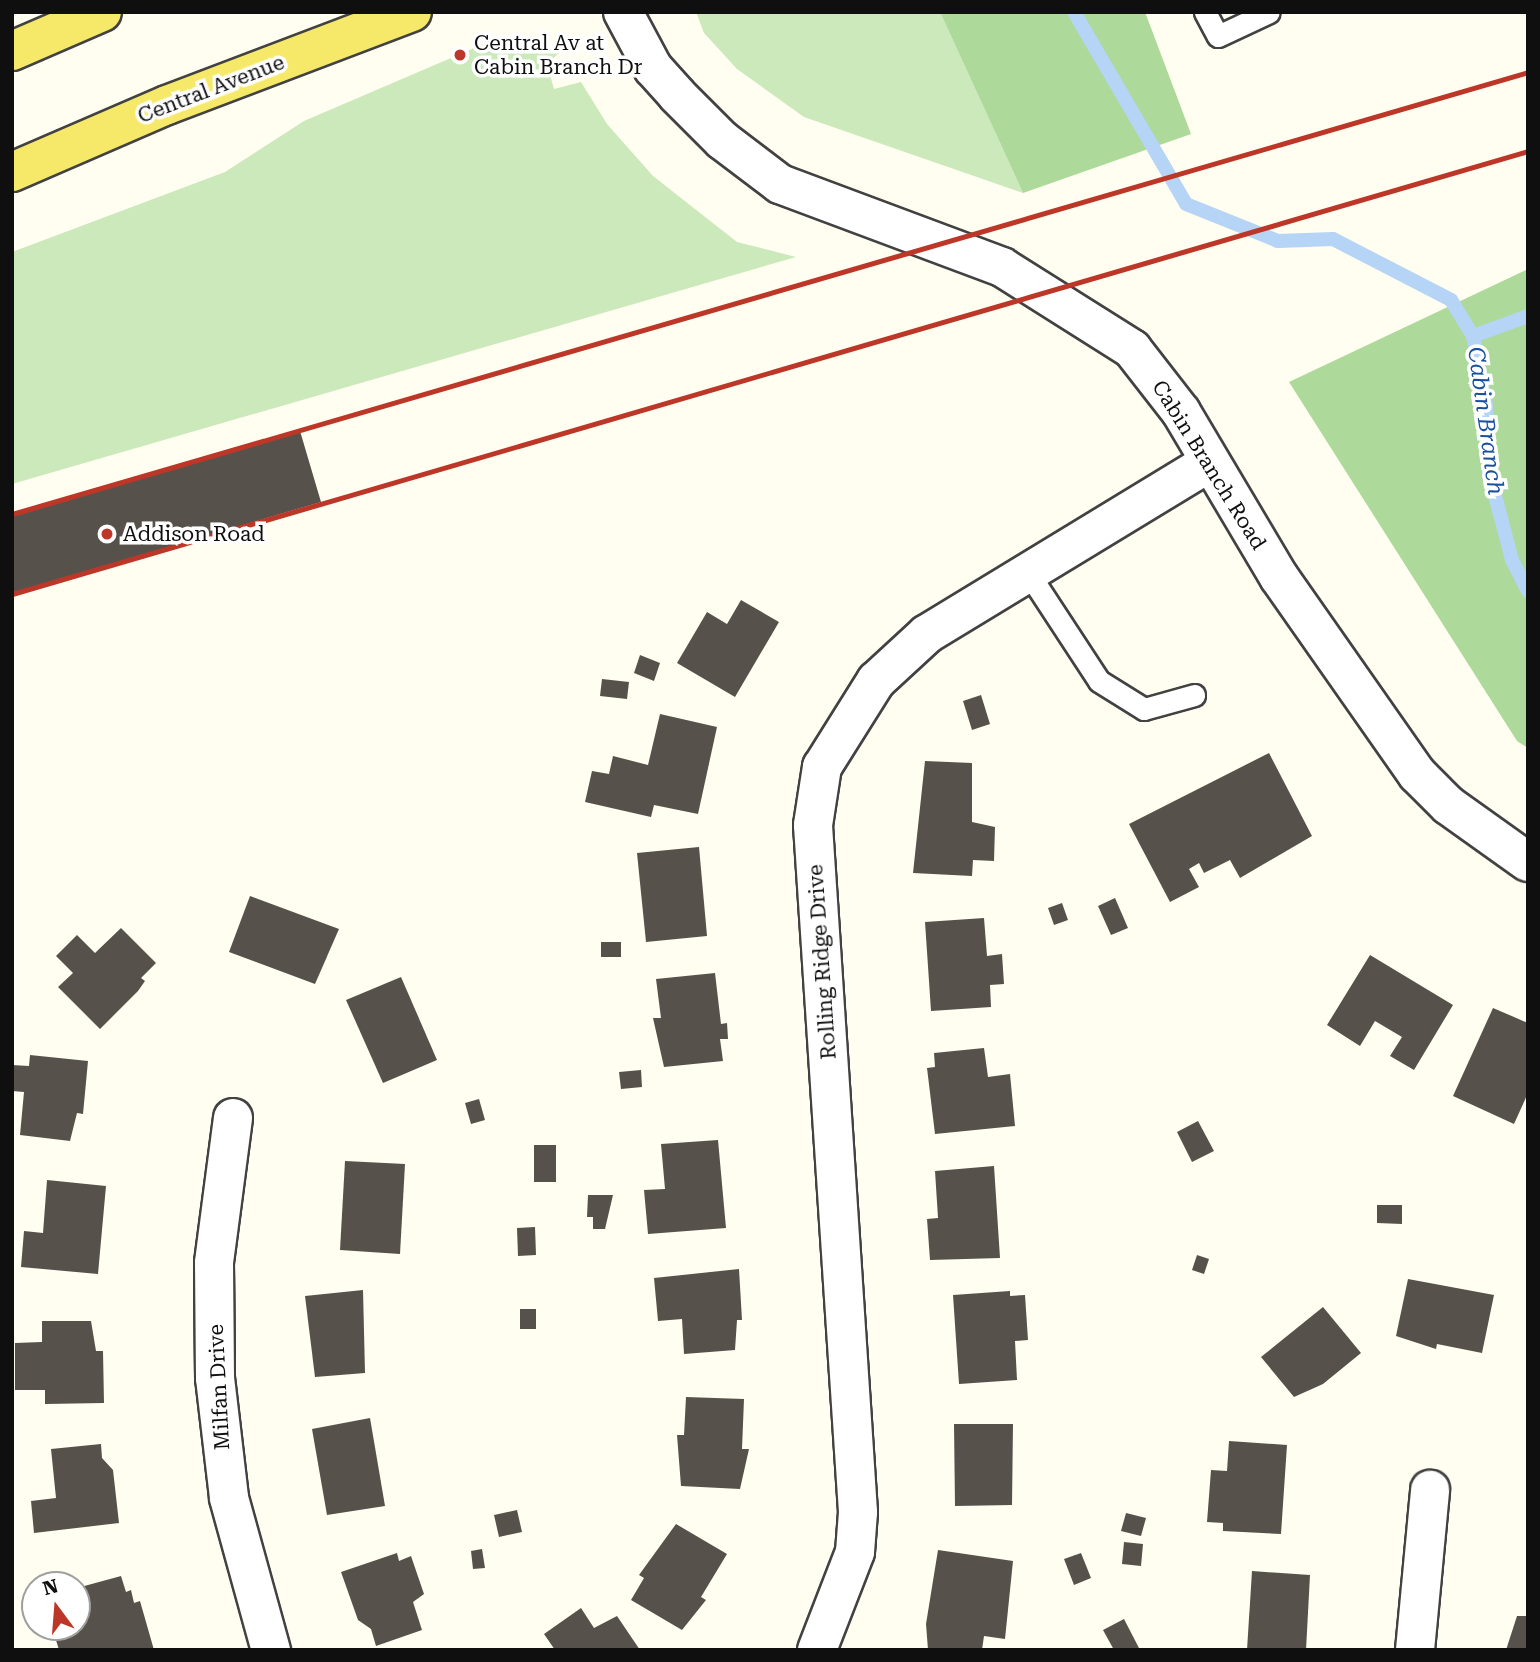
<!DOCTYPE html>
<html>
<head>
<meta charset="utf-8">
<style>
  body { margin:0 }
  #map { position:relative; width:1540px; height:1662px; overflow:hidden; background:#fffef0; font-family:"Roboto Serif",serif }
  div>[style] { position:absolute }
  .green>* { inset:0; background:#cbe9ba }
  .forest>* { inset:0; background:#add99a }
  .stream>* { height:14px; margin:-7px; padding:0 7px; transform-origin:7px; border-radius:7px; background:#b6d4f5 }
  .building>* { inset:0; background:#57514b }
  .roads { filter:drop-shadow(2px 0 #424242) drop-shadow(-2px 0 #424242) drop-shadow(0 2px #424242) drop-shadow(0 -2px #424242) }
  .service>* { height:21px; margin:-10.5px; padding:0 10.5px; transform-origin:10.5px; border-radius:10.5px; background:#fff }
  .minor>* { height:38px; margin:-19px; padding:0 19px; transform-origin:19px; border-radius:19px; background:#fff }
  .primary>* { height:38px; margin:-19px; padding:0 19px; transform-origin:19px; border-radius:19px; background:#f6e969 }
  .rail>* { height:5px; margin:-2.5px; padding:0 2.5px; transform-origin:2.5px; border-radius:2.5px; background:#bd3728 }
  .dots>* { width:19px; height:19px; translate:-50% -50%; box-sizing:border-box; border:4px solid #fff; border-radius:50% }
  span { translate:-50% -50%; white-space:nowrap; text-align:center; line-height:1.15; -webkit-text-stroke:7px #fff; paint-order:stroke }
  .poi-label { font-size:21px; color:#0f0f0f }
  .left { translate:0 -50%; text-align:left }
  .street-label { font-size:21px; color:#0f0f0f }
  .water-label { font-size:23px; color:#19519f; font-style:italic }
  .frame { position:absolute; inset:0; border:14px solid #0f0f0f; pointer-events:none }
  .north { position:absolute; left:21px; top:1571px; width:70px; height:70px; box-sizing:border-box; background:#fff; border:2px solid #9f9f9f; border-radius:50%; rotate:344deg; font-size:19px; font-weight:700; line-height:28px; text-align:center; color:#0f0f0f }
  .north::after { content:''; display:block; margin:auto; width:24px; height:32px; background:#bd3728; clip-path:polygon(50% 0,100% 100%,50% 72%,0 100%) }
</style>
</head>
<body>
<div id="map">
  <div class="green">
    <div style="clip-path:polygon(696px 12px,940px 12px,1023px 193px,804px 117px,737px 69px,704px 33px)"></div>
    <div style="clip-path:polygon(535px 39px,559px 53px,547px 64px,554px 89px,581px 82px,607px 124px,653px 176px,737px 242px,796px 257px,12px 484px,12px 252px,225px 172px,304px 121px,486px 43px)"></div>
  </div>
  <div class="forest">
    <div style="clip-path:polygon(940px 12px,1145px 12px,1191px 134px,1023px 193px)"></div>
    <div style="clip-path:polygon(1528px 269px,1528px 748px,1517px 741px,1289px 382px)"></div>
  </div>
  <div class="stream">
    <div style="left:1074px;top:12px;width:222px;rotate:59.7deg"></div>
    <div style="left:1186px;top:204px;width:99px;rotate:21.9deg"></div>
    <div style="left:1278px;top:241px;width:55px;rotate:-2.1deg"></div>
    <div style="left:1333px;top:239px;width:133px;rotate:27.3deg"></div>
    <div style="left:1451px;top:300px;width:42px;rotate:58.6deg"></div>
    <div style="left:1473px;top:336px;width:70px;rotate:79.3deg"></div>
    <div style="left:1486px;top:405px;width:68px;rotate:87.5deg"></div>
    <div style="left:1489px;top:473px;width:90px;rotate:75.2deg"></div>
    <div style="left:1512px;top:560px;width:35px;rotate:63deg"></div>
    <div style="left:1473px;top:336px;width:59px;rotate:-20deg"></div>
  </div>
  <div class="building">
    <div style="clip-path:polygon(300px 431px,321px 502px,12px 593px,12px 515px)"></div>
    <div style="clip-path:polygon(741px 600px,779px 622px,735px 697px,677px 663px,707px 612px,727px 624px)"></div>
    <div style="clip-path:polygon(640px 655px,660px 663px,654px 681px,634px 673px)"></div>
    <div style="clip-path:polygon(602px 679px,629px 682px,627px 699px,600px 696px)"></div>
    <div style="clip-path:polygon(981px 695px,990px 724px,972px 730px,963px 701px)"></div>
    <div style="clip-path:polygon(660px 714px,717px 727px,698px 814px,654px 805px,651px 817px,585px 802px,592px 771px,609px 774px,613px 756px,648px 765px)"></div>
    <div style="clip-path:polygon(1269px 753px,1312px 836px,1240px 878px,1230px 860px,1204px 873px,1199px 863px,1189px 869px,1199px 887px,1170px 902px,1129px 824px)"></div>
    <div style="clip-path:polygon(925px 761px,972px 763px,972px 822px,995px 827px,994px 861px,973px 860px,972px 876px,913px 873px)"></div>
    <div style="clip-path:polygon(699px 847px,707px 936px,646px 942px,637px 853px)"></div>
    <div style="clip-path:polygon(250px 896px,339px 929px,315px 984px,229px 952px)"></div>
    <div style="clip-path:polygon(1115px 898px,1128px 928px,1111px 935px,1098px 906px)"></div>
    <div style="clip-path:polygon(1062px 903px,1068px 920px,1054px 925px,1048px 908px)"></div>
    <div style="clip-path:polygon(984px 918px,987px 956px,1002px 954px,1004px 984px,990px 985px,991px 1007px,931px 1011px,925px 922px)"></div>
    <div style="clip-path:polygon(121px 928px,156px 963px,141px 978px,145px 981px,138px 991px,100px 1029px,58px 987px,73px 973px,56px 956px,77px 935px,95px 953px)"></div>
    <div style="clip-path:polygon(601px 942px,621px 942px,621px 957px,601px 957px)"></div>
    <div style="clip-path:polygon(1370px 955px,1453px 1005px,1414px 1070px,1390px 1056px,1402px 1037px,1375px 1021px,1360px 1046px,1327px 1025px)"></div>
    <div style="clip-path:polygon(715px 973px,721px 1024px,727px 1023px,728px 1039px,720px 1039px,723px 1061px,664px 1067px,653px 1018px,661px 1018px,656px 979px)"></div>
    <div style="clip-path:polygon(401px 977px,437px 1060px,383px 1083px,346px 1000px)"></div>
    <div style="clip-path:polygon(1493px 1008px,1528px 1023px,1528px 1093px,1514px 1124px,1453px 1096px)"></div>
    <div style="clip-path:polygon(984px 1048px,988px 1077px,1010px 1074px,1015px 1126px,935px 1134px,927px 1068px,935px 1067px,934px 1053px)"></div>
    <div style="clip-path:polygon(30px 1055px,88px 1061px,83px 1114px,77px 1113px,70px 1141px,20px 1135px,24px 1092px,12px 1091px,12px 1065px,29px 1066px)"></div>
    <div style="clip-path:polygon(641px 1070px,642px 1087px,621px 1089px,619px 1072px)"></div>
    <div style="clip-path:polygon(479px 1099px,485px 1120px,471px 1124px,465px 1103px)"></div>
    <div style="clip-path:polygon(1198px 1121px,1214px 1151px,1192px 1162px,1177px 1132px)"></div>
    <div style="clip-path:polygon(718px 1140px,726px 1228px,648px 1234px,644px 1190px,665px 1189px,661px 1144px)"></div>
    <div style="clip-path:polygon(534px 1145px,556px 1145px,556px 1182px,534px 1182px)"></div>
    <div style="clip-path:polygon(345px 1161px,405px 1164px,400px 1254px,340px 1250px)"></div>
    <div style="clip-path:polygon(994px 1166px,1000px 1258px,930px 1260px,927px 1219px,938px 1218px,935px 1171px)"></div>
    <div style="clip-path:polygon(47px 1180px,106px 1186px,98px 1274px,21px 1267px,24px 1231px,43px 1233px)"></div>
    <div style="clip-path:polygon(588px 1195px,613px 1195px,605px 1229px,593px 1229px,593px 1217px,587px 1217px)"></div>
    <div style="clip-path:polygon(1377px 1205px,1402px 1205px,1402px 1224px,1377px 1223px)"></div>
    <div style="clip-path:polygon(535px 1227px,536px 1255px,518px 1256px,517px 1228px)"></div>
    <div style="clip-path:polygon(1197px 1255px,1209px 1259px,1204px 1274px,1192px 1270px)"></div>
    <div style="clip-path:polygon(739px 1269px,742px 1320px,737px 1320px,735px 1350px,684px 1354px,682px 1319px,658px 1321px,654px 1278px)"></div>
    <div style="clip-path:polygon(1408px 1279px,1494px 1295px,1482px 1353px,1437px 1344px,1436px 1349px,1396px 1336px)"></div>
    <div style="clip-path:polygon(363px 1290px,365px 1373px,315px 1377px,305px 1296px)"></div>
    <div style="clip-path:polygon(1010px 1291px,1010px 1296px,1025px 1295px,1028px 1340px,1015px 1341px,1017px 1380px,959px 1384px,953px 1295px)"></div>
    <div style="clip-path:polygon(1323px 1307px,1361px 1353px,1323px 1384px,1294px 1397px,1261px 1357px)"></div>
    <div style="clip-path:polygon(520px 1309px,536px 1309px,536px 1329px,520px 1329px)"></div>
    <div style="clip-path:polygon(42px 1321px,91px 1321px,96px 1351px,103px 1351px,104px 1403px,45px 1404px,45px 1390px,15px 1390px,15px 1343px,42px 1342px)"></div>
    <div style="clip-path:polygon(686px 1397px,744px 1399px,742px 1449px,749px 1449px,740px 1489px,681px 1486px,677px 1435px,684px 1435px)"></div>
    <div style="clip-path:polygon(370px 1418px,385px 1506px,327px 1515px,312px 1429px)"></div>
    <div style="clip-path:polygon(954px 1424px,1013px 1424px,1012px 1505px,955px 1506px)"></div>
    <div style="clip-path:polygon(1229px 1441px,1287px 1445px,1281px 1534px,1223px 1531px,1223px 1523px,1207px 1522px,1211px 1470px,1227px 1471px)"></div>
    <div style="clip-path:polygon(101px 1444px,102px 1458px,113px 1470px,119px 1523px,34px 1533px,31px 1501px,56px 1498px,51px 1449px)"></div>
    <div style="clip-path:polygon(517px 1510px,522px 1532px,499px 1537px,494px 1515px)"></div>
    <div style="clip-path:polygon(1126px 1513px,1146px 1518px,1141px 1536px,1121px 1531px)"></div>
    <div style="clip-path:polygon(676px 1524px,727px 1554px,701px 1597px,706px 1600px,682px 1630px,631px 1600px,644px 1578px,639px 1575px)"></div>
    <div style="clip-path:polygon(1124px 1542px,1143px 1544px,1141px 1566px,1122px 1564px)"></div>
    <div style="clip-path:polygon(482px 1549px,485px 1568px,473px 1569px,471px 1551px)"></div>
    <div style="clip-path:polygon(938px 1550px,1013px 1561px,1005px 1639px,984px 1636px,982px 1650px,928px 1650px,926px 1624px)"></div>
    <div style="clip-path:polygon(397px 1553px,399px 1561px,411px 1556px,424px 1594px,413px 1602px,422px 1630px,376px 1646px,371px 1629px,358px 1620px,341px 1572px)"></div>
    <div style="clip-path:polygon(1081px 1553px,1091px 1578px,1074px 1585px,1064px 1559px)"></div>
    <div style="clip-path:polygon(1252px 1571px,1310px 1575px,1306px 1650px,1247px 1650px)"></div>
    <div style="clip-path:polygon(121px 1576px,126px 1592px,131px 1590px,134px 1603px,140px 1601px,154px 1650px,59px 1650px,52px 1627px,77px 1627px,77px 1588px)"></div>
    <div style="clip-path:polygon(581px 1608px,594px 1628px,617px 1616px,640px 1650px,555px 1650px,544px 1634px)"></div>
    <div style="clip-path:polygon(1517px 1616px,1528px 1616px,1528px 1650px,1506px 1650px)"></div>
    <div style="clip-path:polygon(1124px 1619px,1140px 1650px,1114px 1650px,1103px 1630px)"></div>
  </div>
  <div class="roads">
    <div class="service">
      <div style="left:1205px;top:12px;width:27px;rotate:62deg"></div>
      <div style="left:1218px;top:36px;width:56px;rotate:-25.2deg"></div>
      <div style="left:1027px;top:571px;width:131px;rotate:56.8deg"></div>
      <div style="left:1099px;top:681px;width:53px;rotate:31.9deg"></div>
      <div style="left:1144px;top:709px;width:52px;rotate:-15.6deg"></div>
    </div>
    <div class="minor">
      <div style="left:623px;top:12px;width:64px;rotate:61.8deg"></div>
      <div style="left:653px;top:68px;width:36px;rotate:48deg"></div>
      <div style="left:677px;top:95px;width:64px;rotate:45deg"></div>
      <div style="left:722px;top:140px;width:73px;rotate:37.2deg"></div>
      <div style="left:780px;top:184px;width:237px;rotate:20.5deg"></div>
      <div style="left:1002px;top:267px;width:154px;rotate:32.2deg"></div>
      <div style="left:1132px;top:349px;width:80px;rotate:52.1deg"></div>
      <div style="left:1181px;top:412px;width:192px;rotate:59.3deg"></div>
      <div style="left:1279px;top:577px;width:241px;rotate:55deg"></div>
      <div style="left:1417px;top:774px;width:44px;rotate:45deg"></div>
      <div style="left:1448px;top:805px;width:98px;rotate:35.5deg"></div>
      <div style="left:233px;top:1118px;width:146px;rotate:97.5deg"></div>
      <div style="left:214px;top:1263px;width:115px;rotate:89.5deg"></div>
      <div style="left:215px;top:1378px;width:121px;rotate:83.3deg"></div>
      <div style="left:229px;top:1498px;width:158px;rotate:74.6deg"></div>
      <div style="left:817px;top:1650px;width:105px;rotate:-68.8deg"></div>
      <div style="left:855px;top:1552px;width:40px;rotate:-85.7deg"></div>
      <div style="left:858px;top:1512px;width:688px;rotate:-93.75deg"></div>
      <div style="left:813px;top:825px;width:59px;rotate:-81.2deg"></div>
      <div style="left:822px;top:767px;width:102px;rotate:-57.9deg"></div>
      <div style="left:876px;top:681px;width:69px;rotate:-42.7deg"></div>
      <div style="left:927px;top:634px;width:329px;rotate:-31.3deg"></div>
      <div style="left:1415px;top:1650px;width:161px;rotate:-84.6deg"></div>
    </div>
    <div class="primary">
      <div style="left:12px;top:51px;width:98px;rotate:-23.4deg"></div>
      <div style="left:12px;top:172px;width:169px;rotate:-23.4deg"></div>
      <div style="left:167px;top:105px;width:262px;rotate:-20.8deg"></div>
    </div>
  </div>
  <div class="rail">
    <div style="left:12px;top:514px;width:1579px;rotate:-16.25deg"></div>
    <div style="left:12px;top:594px;width:1579px;rotate:-16.29deg"></div>
  </div>
  <div class="dots">
    <div style="left:460px;top:55px;background:#bd3728"></div>
    <div style="left:107px;top:534px;background:#bd3728"></div>
  </div>
  <div class="poi-label">
    <span class="left" style="left:474px;top:55px">Central Av at<br>Cabin Branch Dr</span>
    <span class="left" style="left:123px;top:534px">Addison Road</span>
  </div>
  <div class="street-label">
    <span style="left:211px;top:89px;rotate:-21deg">Central Avenue</span>
    <span style="left:1209px;top:465px;rotate:58deg">Cabin Branch Road</span>
    <span style="left:822px;top:962px;rotate:-94deg">Rolling Ridge Drive</span>
    <span style="left:219px;top:1387px;rotate:-93deg">Milfan Drive</span>
  </div>
  <div class="water-label">
    <span style="left:1485px;top:421px;rotate:82deg">Cabin Branch</span>
  </div>
  <div class="frame"></div>
  <div class="north">N</div>
</div>
</body>
</html>
